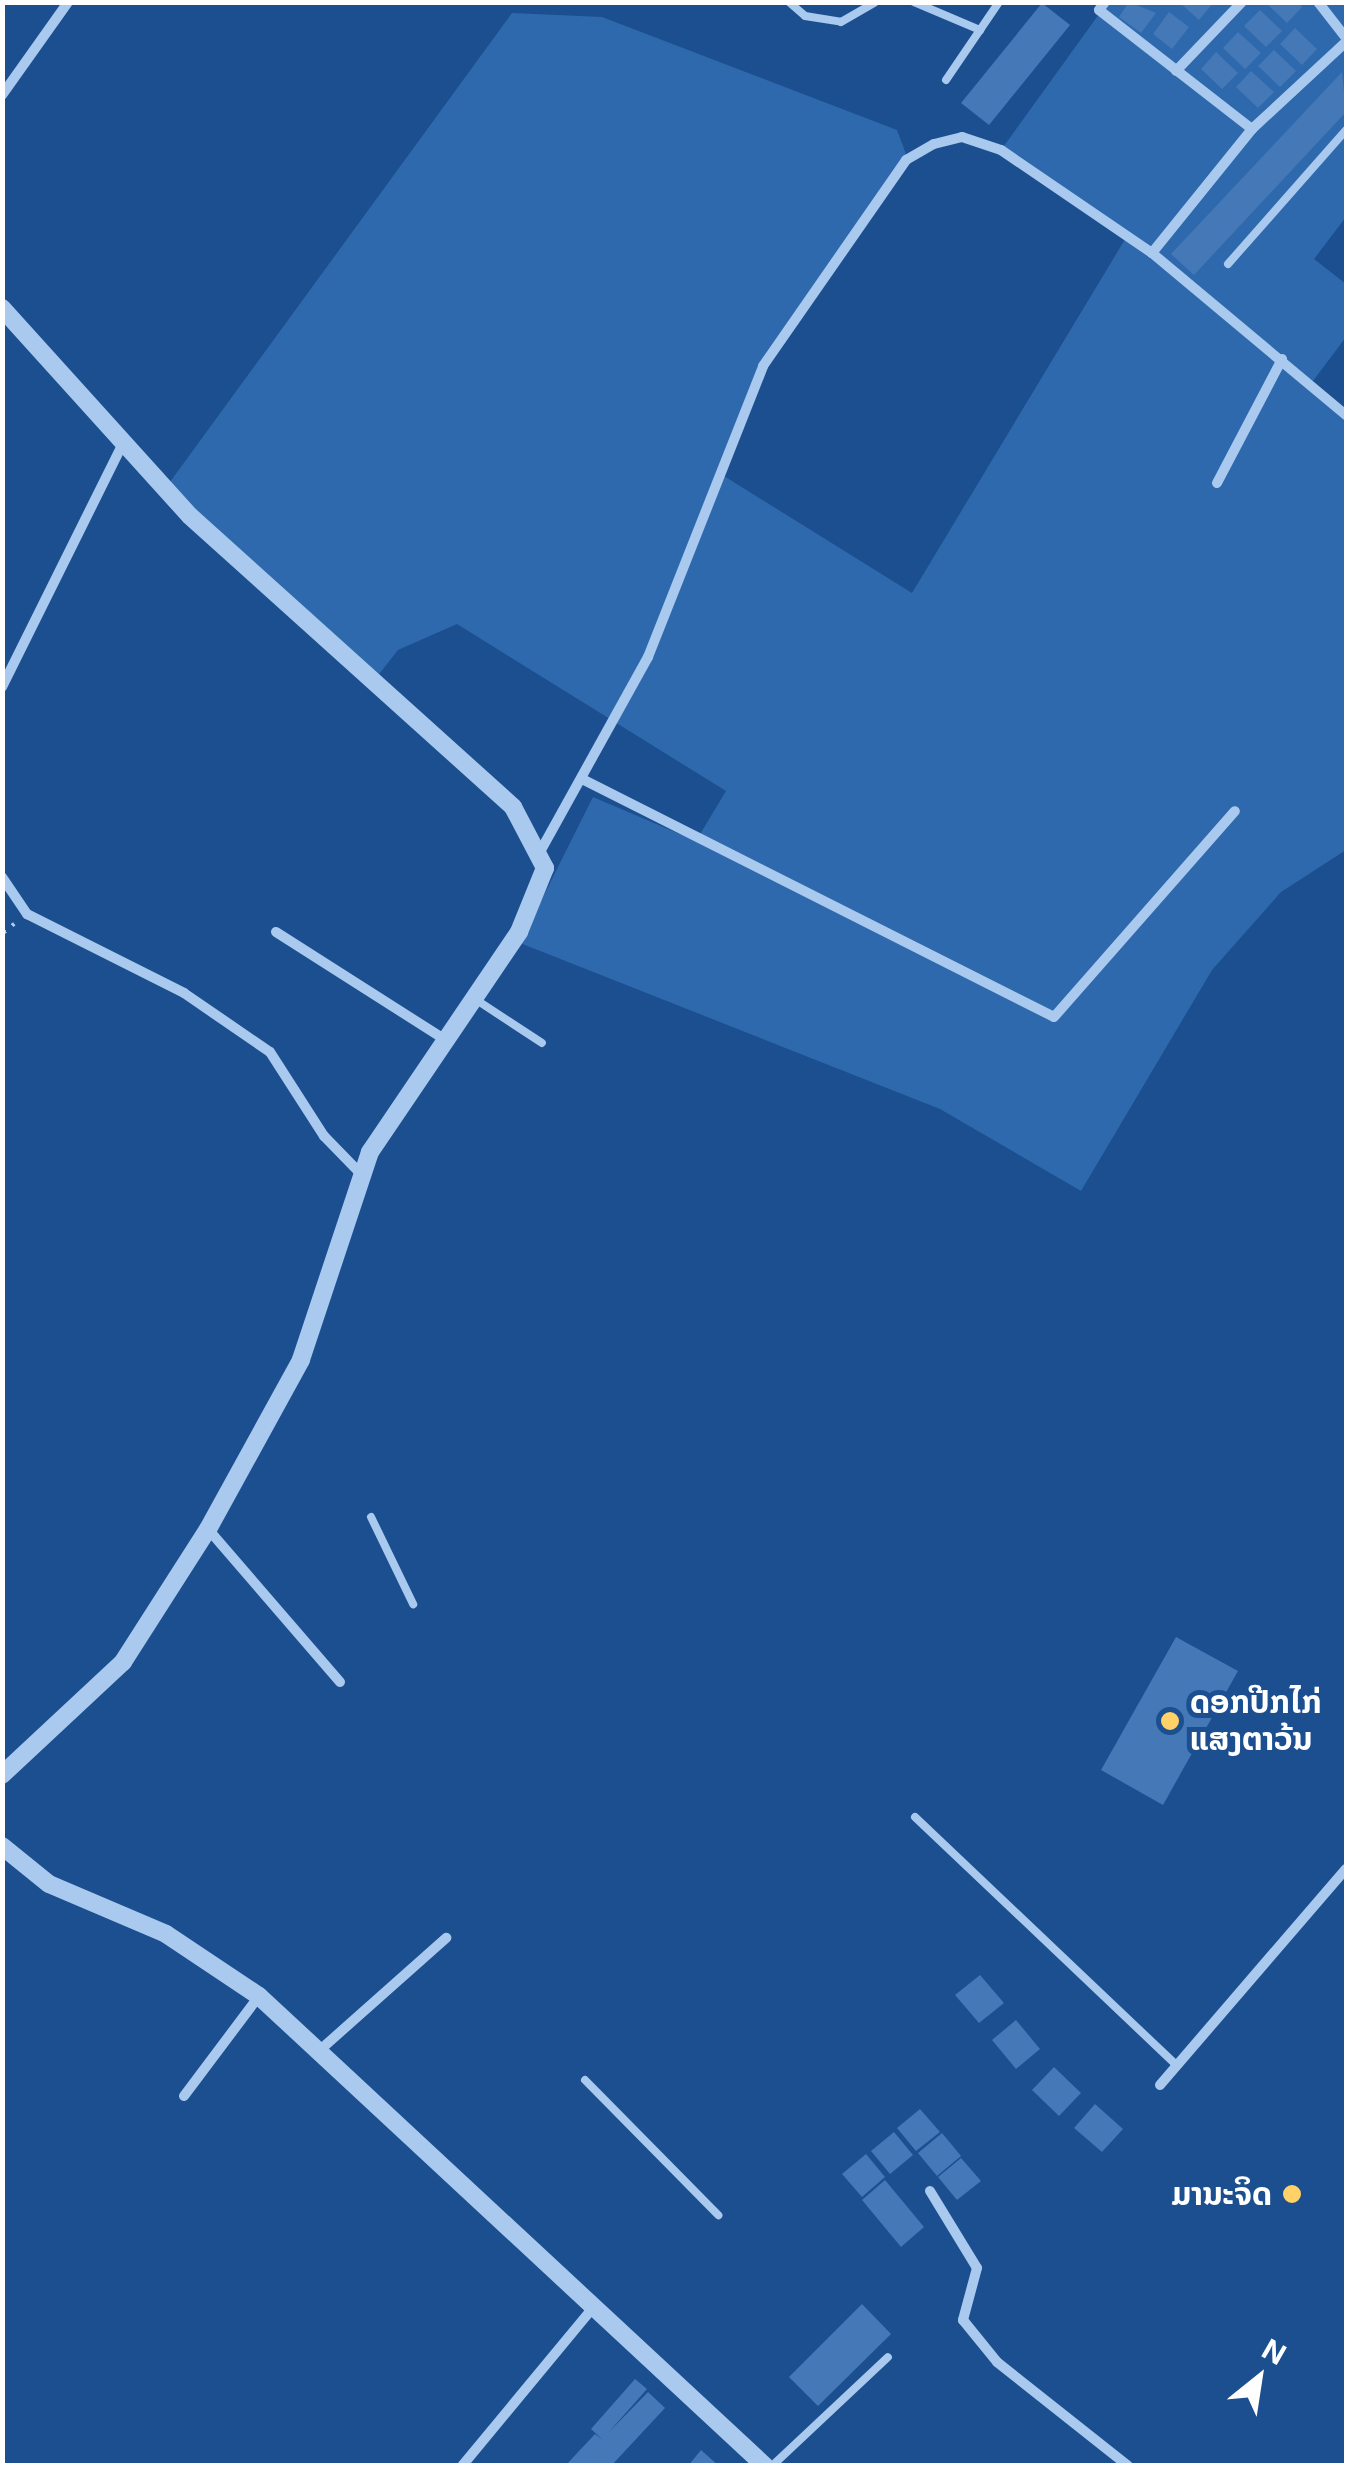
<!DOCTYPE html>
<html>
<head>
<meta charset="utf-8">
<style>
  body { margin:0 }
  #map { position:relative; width:1349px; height:2468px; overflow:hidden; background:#1b4f8f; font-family:Inter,"Noto Sans Lao",sans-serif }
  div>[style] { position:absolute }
  .green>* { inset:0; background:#2e69ad }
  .building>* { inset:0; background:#4478b7 }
  .path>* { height:4px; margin-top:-2px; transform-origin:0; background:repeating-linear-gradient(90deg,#a9c9ee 0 5px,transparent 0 13px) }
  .service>* { height:8px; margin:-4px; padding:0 4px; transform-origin:4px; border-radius:4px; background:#a9c9ee }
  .minor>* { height:10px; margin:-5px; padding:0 5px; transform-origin:5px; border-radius:5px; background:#a9c9ee }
  .tertiary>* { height:18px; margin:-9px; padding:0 9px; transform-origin:9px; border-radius:9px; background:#a9c9ee }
  .dots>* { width:28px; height:28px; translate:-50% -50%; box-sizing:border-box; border:5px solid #1b4f8f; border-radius:50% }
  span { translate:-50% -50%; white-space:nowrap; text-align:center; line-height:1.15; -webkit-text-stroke:10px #1b4f8f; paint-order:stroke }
  .poi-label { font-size:32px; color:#fff; font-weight:700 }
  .left { translate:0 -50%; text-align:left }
  .right { translate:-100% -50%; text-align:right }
  .frame { position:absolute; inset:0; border:5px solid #fff; pointer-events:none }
  .north { position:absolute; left:1209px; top:2328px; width:100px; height:100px; -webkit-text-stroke:8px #1b4f8f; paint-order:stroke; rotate:30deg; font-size:28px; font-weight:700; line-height:40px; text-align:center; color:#fff }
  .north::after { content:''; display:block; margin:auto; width:35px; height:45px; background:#fff; clip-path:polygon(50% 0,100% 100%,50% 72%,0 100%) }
</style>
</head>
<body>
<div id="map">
  <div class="green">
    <div style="clip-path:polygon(1107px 3px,1346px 3px,1346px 217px,1314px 259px,1346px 284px,1346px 337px,1310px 385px,1346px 415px,1346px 850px,1281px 892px,1212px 970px,1081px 1191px,940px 1109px,520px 943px,593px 797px,696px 841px,726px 791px,457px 624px,398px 650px,369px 687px,167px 486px,512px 13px,602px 17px,897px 130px,909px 162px,764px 368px,724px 476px,912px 593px,1127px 236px,1001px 150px)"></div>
  </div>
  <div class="building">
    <div style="clip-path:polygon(1129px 2px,1156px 13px,1141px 33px,1119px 17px)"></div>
    <div style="clip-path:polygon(1179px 2px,1214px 2px,1199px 20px)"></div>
    <div style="clip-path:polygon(1265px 2px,1297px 2px,1302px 7px,1287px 23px)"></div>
    <div style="clip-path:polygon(1042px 3px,1070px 25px,989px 125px,961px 103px)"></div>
    <div style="clip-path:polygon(1260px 10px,1282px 31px,1266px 47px,1244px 26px)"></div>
    <div style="clip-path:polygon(1169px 12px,1189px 27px,1172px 49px,1153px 34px)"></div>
    <div style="clip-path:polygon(1295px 28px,1317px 49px,1302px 65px,1280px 44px)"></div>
    <div style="clip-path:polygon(1238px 32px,1261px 53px,1245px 69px,1223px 48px)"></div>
    <div style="clip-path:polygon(1274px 50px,1296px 71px,1280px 87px,1258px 66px)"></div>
    <div style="clip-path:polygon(1216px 52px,1238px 73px,1222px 89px,1201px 69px)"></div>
    <div style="clip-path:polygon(1251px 71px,1274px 92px,1258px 108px,1236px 87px)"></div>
    <div style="clip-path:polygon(1342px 72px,1346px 112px,1194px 275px,1171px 254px)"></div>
    <div style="clip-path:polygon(1176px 1637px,1238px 1671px,1163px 1805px,1101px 1770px)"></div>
    <div style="clip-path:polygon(980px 1975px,1004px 2003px,979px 2023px,955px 1995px)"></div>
    <div style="clip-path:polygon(1016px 2020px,1040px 2049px,1016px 2069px,992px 2040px)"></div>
    <div style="clip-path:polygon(1054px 2067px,1081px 2093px,1059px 2116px,1032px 2090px)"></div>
    <div style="clip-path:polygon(1095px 2104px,1123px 2129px,1102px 2152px,1074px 2128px)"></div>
    <div style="clip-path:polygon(920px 2109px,940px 2132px,916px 2151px,897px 2128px)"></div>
    <div style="clip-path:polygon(894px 2132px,913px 2155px,890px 2174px,871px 2151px)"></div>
    <div style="clip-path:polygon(942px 2133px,961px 2156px,937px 2176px,918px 2153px)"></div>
    <div style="clip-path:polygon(866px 2154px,885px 2177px,862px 2197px,842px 2174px)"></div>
    <div style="clip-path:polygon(961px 2158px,981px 2181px,957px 2200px,938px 2177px)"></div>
    <div style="clip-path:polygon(885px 2180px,924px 2227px,901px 2247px,862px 2200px)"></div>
    <div style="clip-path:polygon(862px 2304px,891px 2334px,818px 2406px,789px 2377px)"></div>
    <div style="clip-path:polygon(635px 2379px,647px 2389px,608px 2433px,648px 2392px,665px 2408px,611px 2466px,565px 2466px,595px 2434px,603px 2440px,591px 2429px)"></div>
    <div style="clip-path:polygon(701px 2450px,719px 2466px,688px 2466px)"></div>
  </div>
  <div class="path">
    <div style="left:2px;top:934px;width:16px;rotate:-40deg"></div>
  </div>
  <div class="service">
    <div style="left:789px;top:2px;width:21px;rotate:41deg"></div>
    <div style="left:805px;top:16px;width:36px;rotate:9deg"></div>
    <div style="left:841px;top:22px;width:39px;rotate:-30deg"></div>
    <div style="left:914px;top:2px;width:72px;rotate:23deg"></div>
    <div style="left:946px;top:80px;width:94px;rotate:-55.8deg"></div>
    <div style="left:1228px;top:264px;width:179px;rotate:-48.6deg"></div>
    <div style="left:475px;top:999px;width:80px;rotate:33.3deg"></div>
    <div style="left:371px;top:1517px;width:97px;rotate:64.2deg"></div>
    <div style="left:915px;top:1817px;width:361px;rotate:43.5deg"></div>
    <div style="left:585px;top:2080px;width:190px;rotate:45.4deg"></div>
    <div style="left:772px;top:2466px;width:159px;rotate:-43.2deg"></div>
  </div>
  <div class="minor">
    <div style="left:1105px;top:2px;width:10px;rotate:127deg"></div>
    <div style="left:1099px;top:10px;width:194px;rotate:37.9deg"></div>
    <div style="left:1318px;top:2px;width:46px;rotate:52.1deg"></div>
    <div style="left:1176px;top:71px;width:95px;rotate:-46.3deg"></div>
    <div style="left:2px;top:95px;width:114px;rotate:-54.6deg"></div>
    <div style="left:1152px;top:253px;width:159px;rotate:-51.1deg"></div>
    <div style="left:1252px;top:129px;width:128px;rotate:-42.8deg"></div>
    <div style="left:1217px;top:483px;width:140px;rotate:-62.3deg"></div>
    <div style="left:2px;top:687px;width:272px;rotate:-63.6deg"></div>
    <div style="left:584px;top:780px;width:526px;rotate:26.76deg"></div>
    <div style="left:1054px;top:1017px;width:274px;rotate:-48.7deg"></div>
    <div style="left:541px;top:850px;width:221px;rotate:-61deg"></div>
    <div style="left:648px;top:657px;width:313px;rotate:-68.4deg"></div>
    <div style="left:763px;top:366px;width:251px;rotate:-55.2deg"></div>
    <div style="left:906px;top:160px;width:32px;rotate:-30deg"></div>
    <div style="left:934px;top:144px;width:29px;rotate:-14deg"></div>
    <div style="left:962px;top:137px;width:41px;rotate:18.4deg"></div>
    <div style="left:1001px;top:150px;width:183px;rotate:34.3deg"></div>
    <div style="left:1152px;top:253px;width:253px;rotate:39.9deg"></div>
    <div style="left:2px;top:877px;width:45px;rotate:56deg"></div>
    <div style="left:27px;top:914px;width:176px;rotate:26.7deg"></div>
    <div style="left:184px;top:993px;width:104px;rotate:34.5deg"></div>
    <div style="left:270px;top:1052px;width:100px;rotate:57.3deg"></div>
    <div style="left:324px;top:1136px;width:53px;rotate:45.8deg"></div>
    <div style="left:276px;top:932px;width:203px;rotate:32.5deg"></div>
    <div style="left:208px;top:1529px;width:202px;rotate:49.2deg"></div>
    <div style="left:320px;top:2050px;width:169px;rotate:-41.6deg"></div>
    <div style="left:1160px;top:2085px;width:285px;rotate:-49.3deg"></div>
    <div style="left:184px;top:2096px;width:125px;rotate:-53.1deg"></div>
    <div style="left:930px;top:2191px;width:90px;rotate:58.6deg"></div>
    <div style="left:977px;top:2268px;width:54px;rotate:105.1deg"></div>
    <div style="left:963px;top:2320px;width:54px;rotate:51deg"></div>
    <div style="left:997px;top:2362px;width:167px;rotate:38.4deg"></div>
    <div style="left:462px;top:2466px;width:202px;rotate:-50.4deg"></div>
  </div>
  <div class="tertiary">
    <div style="left:2px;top:308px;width:280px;rotate:47.9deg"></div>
    <div style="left:190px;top:516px;width:435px;rotate:42deg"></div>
    <div style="left:513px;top:807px;width:69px;rotate:62.3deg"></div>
    <div style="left:545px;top:868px;width:69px;rotate:112.1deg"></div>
    <div style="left:519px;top:932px;width:266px;rotate:124.1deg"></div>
    <div style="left:370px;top:1152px;width:219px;rotate:108.4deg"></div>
    <div style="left:301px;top:1360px;width:193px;rotate:118.8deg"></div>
    <div style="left:208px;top:1529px;width:158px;rotate:122.6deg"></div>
    <div style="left:123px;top:1662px;width:166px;rotate:137deg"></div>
    <div style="left:2px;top:1846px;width:60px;rotate:39deg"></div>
    <div style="left:49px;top:1884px;width:127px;rotate:23.1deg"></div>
    <div style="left:166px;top:1934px;width:112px;rotate:33.7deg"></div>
    <div style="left:259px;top:1996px;width:691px;rotate:42.89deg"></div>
  </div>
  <div class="dots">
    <div style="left:1170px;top:1721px;background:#ffd166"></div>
    <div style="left:1292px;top:2194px;background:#ffd166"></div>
  </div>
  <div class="poi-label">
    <span class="left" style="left:1190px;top:1721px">ດອກປີກໄກ່<br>ແສງຕາວ້ນ</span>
    <span class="right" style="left:1272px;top:2194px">ມານະຈິດ</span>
  </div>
  <div class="frame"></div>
  <div class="north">N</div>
</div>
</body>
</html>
